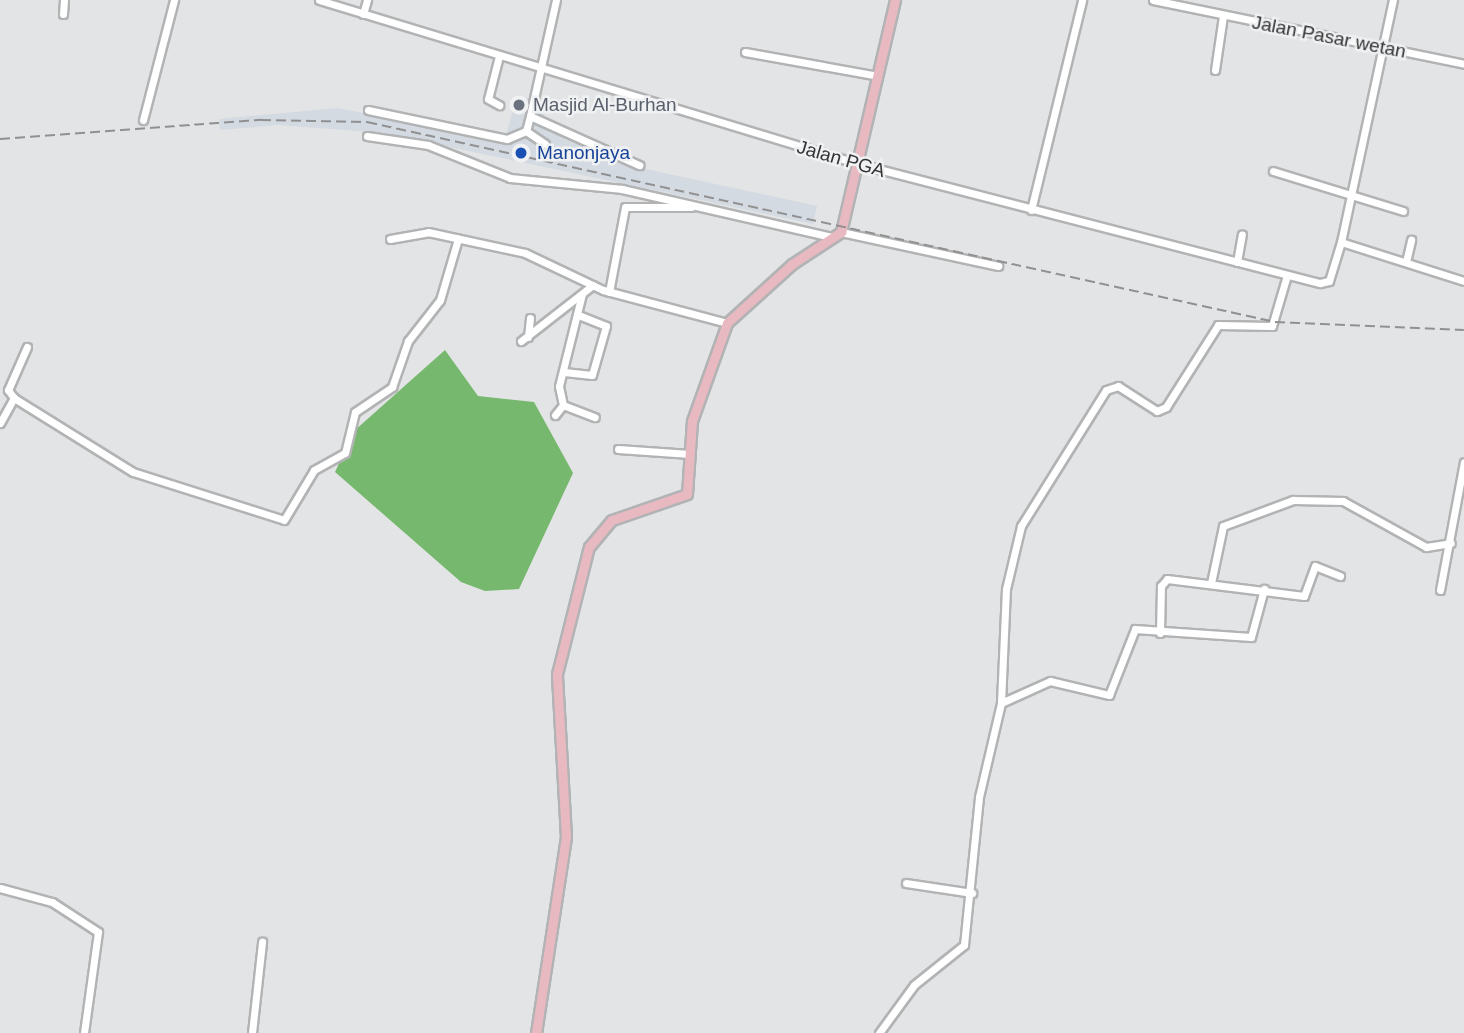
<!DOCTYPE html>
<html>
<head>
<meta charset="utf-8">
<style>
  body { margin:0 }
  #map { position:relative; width:1464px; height:1033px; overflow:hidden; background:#e3e4e5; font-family:Arial,sans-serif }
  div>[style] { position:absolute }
  .built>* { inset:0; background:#d4dae1 }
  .forest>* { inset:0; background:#76b86d }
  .roads { filter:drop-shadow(2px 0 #b2b3b4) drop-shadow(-2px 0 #b2b3b4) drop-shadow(0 2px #b2b3b4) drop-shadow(0 -2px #b2b3b4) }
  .minor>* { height:7px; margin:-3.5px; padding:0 3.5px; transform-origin:3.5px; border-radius:3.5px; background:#fff }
  .major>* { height:9px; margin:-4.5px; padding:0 4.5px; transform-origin:4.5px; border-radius:4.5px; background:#e9b9c2 }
  .rail>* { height:2px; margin-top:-1px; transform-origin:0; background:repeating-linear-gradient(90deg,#909091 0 10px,transparent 0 15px) }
  .dots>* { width:19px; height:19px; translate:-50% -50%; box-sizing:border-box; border:4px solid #f0f1f2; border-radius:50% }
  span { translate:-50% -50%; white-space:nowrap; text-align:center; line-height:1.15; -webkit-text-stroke:5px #f0f1f2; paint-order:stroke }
  .street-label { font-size:19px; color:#343435 }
  .worship-label { font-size:19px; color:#5b616d }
  .left { translate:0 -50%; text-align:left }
  .transit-label { font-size:19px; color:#164399 }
</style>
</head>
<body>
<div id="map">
  <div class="built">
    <div style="clip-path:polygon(516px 96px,536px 100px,534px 108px,545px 111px,542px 126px,566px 140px,632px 166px,817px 206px,813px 224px,384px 133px,278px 125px,220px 130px,219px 119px,337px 108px,505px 140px)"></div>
  </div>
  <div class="forest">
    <div style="clip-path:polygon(445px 350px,478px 396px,534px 402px,573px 473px,519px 589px,485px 591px,461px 582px,335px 472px,354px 431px)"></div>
  </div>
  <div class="roads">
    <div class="minor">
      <div style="left:319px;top:0;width:564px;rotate:16.89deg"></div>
      <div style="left:859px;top:164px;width:476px;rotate:14.5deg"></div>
      <div style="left:1320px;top:283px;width:9px;rotate:-13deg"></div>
      <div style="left:1329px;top:281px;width:41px;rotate:-72.9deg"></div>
      <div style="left:1341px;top:242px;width:248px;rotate:-77.9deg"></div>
      <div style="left:556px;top:0;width:119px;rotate:102.6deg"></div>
      <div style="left:530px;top:116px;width:120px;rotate:24.2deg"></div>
      <div style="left:1153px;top:0;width:318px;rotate:11.6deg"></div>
      <div style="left:63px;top:14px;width:14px;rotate:-86deg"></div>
      <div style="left:363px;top:14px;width:15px;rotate:-74deg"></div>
      <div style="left:745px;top:52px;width:135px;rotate:10.2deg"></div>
      <div style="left:499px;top:56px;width:44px;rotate:104.3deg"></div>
      <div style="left:488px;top:99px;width:13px;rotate:29deg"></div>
      <div style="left:1215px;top:70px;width:55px;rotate:-81.6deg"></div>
      <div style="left:368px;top:110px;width:142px;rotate:11.8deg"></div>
      <div style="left:507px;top:139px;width:21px;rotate:-23deg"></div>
      <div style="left:526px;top:131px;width:16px;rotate:-75deg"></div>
      <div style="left:143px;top:120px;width:124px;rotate:-75.5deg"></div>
      <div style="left:526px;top:131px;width:23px;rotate:34deg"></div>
      <div style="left:367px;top:136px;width:62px;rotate:8.4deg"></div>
      <div style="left:428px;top:145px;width:88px;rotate:21.9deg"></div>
      <div style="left:510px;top:178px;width:113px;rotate:5.6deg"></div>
      <div style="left:622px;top:189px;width:215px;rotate:12.9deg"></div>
      <div style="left:1273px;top:171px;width:136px;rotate:17.1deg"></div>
      <div style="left:1031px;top:210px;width:216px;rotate:-76.3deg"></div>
      <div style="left:841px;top:232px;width:161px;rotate:12.2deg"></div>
      <div style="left:390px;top:239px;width:39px;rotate:-10deg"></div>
      <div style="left:428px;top:232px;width:99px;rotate:12.2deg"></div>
      <div style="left:525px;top:253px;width:86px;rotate:25.4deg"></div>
      <div style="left:603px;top:290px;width:128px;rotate:14.9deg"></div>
      <div style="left:1341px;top:242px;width:129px;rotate:17.6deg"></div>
      <div style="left:1237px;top:262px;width:28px;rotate:-80deg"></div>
      <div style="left:1406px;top:262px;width:23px;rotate:-77deg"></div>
      <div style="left:609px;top:292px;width:86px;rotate:-79.3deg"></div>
      <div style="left:625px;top:207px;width:66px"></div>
      <div style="left:528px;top:337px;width:19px;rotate:-84deg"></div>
      <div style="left:521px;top:341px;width:91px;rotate:-37.9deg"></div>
      <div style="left:564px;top:372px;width:28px;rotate:6deg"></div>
      <div style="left:592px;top:375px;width:51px;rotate:-74.1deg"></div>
      <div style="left:606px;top:326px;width:29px;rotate:-158deg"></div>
      <div style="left:14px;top:398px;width:10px;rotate:-127deg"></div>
      <div style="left:8px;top:390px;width:47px;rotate:-66.2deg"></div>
      <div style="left:563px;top:405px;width:34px;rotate:21deg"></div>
      <div style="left:555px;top:415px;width:13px;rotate:-51deg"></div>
      <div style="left:563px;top:405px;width:19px;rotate:-102deg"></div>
      <div style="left:559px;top:386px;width:95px;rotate:-76deg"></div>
      <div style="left:0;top:423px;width:29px;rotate:-61deg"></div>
      <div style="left:14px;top:398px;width:140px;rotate:31.9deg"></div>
      <div style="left:133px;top:472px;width:158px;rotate:17.6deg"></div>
      <div style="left:284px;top:520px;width:58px;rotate:-59deg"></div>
      <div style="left:314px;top:470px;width:35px;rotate:-29deg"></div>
      <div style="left:345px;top:453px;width:42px;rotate:-76.3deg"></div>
      <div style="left:355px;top:412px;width:45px;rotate:-34deg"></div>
      <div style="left:392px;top:387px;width:49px;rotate:-70.8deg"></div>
      <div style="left:408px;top:341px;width:52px;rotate:-52deg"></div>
      <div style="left:440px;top:300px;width:64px;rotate:-73.6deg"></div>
      <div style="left:618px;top:449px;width:72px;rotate:4deg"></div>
      <div style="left:1211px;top:583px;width:58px;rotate:-78.1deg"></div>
      <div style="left:1223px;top:526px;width:75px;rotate:-20.4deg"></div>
      <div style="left:1293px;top:500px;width:50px;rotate:1.1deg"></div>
      <div style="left:1343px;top:501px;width:95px;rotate:29deg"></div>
      <div style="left:1426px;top:547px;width:25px;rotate:-9deg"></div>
      <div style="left:1440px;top:590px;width:130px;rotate:-79.4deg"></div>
      <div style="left:1160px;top:633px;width:47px;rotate:-88.8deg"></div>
      <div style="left:1161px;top:586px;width:9px;rotate:-49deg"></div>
      <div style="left:1167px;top:579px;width:138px;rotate:7.1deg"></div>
      <div style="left:1304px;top:596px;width:32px;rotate:-70deg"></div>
      <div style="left:1315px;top:566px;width:27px;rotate:22deg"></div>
      <div style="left:1001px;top:703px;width:54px;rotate:-24.2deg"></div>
      <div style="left:1050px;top:681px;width:61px;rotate:13.3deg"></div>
      <div style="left:1109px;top:695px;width:71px;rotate:-68.5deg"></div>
      <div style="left:1135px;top:629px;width:116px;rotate:3.9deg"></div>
      <div style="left:1251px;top:637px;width:50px;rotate:-74.8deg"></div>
      <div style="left:906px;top:883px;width:67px;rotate:8.6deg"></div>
      <div style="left:0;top:888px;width:54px;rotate:15.1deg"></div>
      <div style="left:52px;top:902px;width:55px;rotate:33.1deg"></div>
      <div style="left:98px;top:932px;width:102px;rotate:97.9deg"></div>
      <div style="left:252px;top:1033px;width:92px;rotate:-83.7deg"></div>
      <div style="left:879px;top:1033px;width:59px;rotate:-53.9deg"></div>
      <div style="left:914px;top:985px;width:64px;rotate:-38.7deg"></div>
      <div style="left:964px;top:945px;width:149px;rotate:-84.2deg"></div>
      <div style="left:979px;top:797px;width:97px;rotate:-76.8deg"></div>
      <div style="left:1001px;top:703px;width:114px;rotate:-87.5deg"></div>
      <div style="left:1006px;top:589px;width:65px;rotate:-76.6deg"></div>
      <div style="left:1021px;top:526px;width:160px;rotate:-58deg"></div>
      <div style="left:1106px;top:390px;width:13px;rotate:-18deg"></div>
      <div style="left:1118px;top:386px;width:46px;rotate:32.7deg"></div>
      <div style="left:1157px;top:411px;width:10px;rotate:-24deg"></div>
      <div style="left:1166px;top:407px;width:97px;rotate:-57.6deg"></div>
      <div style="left:1218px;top:325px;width:54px;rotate:1.1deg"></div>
      <div style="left:1272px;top:326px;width:53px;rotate:-73.6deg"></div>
    </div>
    <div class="major">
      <div style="left:536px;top:1033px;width:198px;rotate:-81.3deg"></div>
      <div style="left:566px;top:837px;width:163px;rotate:-93.2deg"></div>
      <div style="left:557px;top:674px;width:131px;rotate:-75.9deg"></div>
      <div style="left:589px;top:547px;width:35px;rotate:-50deg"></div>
      <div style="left:612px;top:520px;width:79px;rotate:-19.1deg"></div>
      <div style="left:687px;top:494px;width:73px;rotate:-86.1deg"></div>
      <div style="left:692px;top:421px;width:104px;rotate:-70.3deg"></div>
      <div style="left:727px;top:323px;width:88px;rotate:-42.2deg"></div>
      <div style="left:792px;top:264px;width:59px;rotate:-33.1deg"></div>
      <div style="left:841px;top:232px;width:238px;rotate:-76.9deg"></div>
    </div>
  </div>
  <div class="rail">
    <div style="left:0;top:139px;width:262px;rotate:-4.2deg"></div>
    <div style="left:261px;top:120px;width:106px;rotate:1.1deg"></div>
    <div style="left:367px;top:122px;width:930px;rotate:12.42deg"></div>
    <div style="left:1275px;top:322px;width:189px;rotate:2.4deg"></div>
  </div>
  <div class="dots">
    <div style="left:519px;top:105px;background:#6b7280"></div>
    <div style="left:521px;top:153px;background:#1a4fb4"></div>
  </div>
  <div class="street-label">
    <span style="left:1329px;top:37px;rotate:11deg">Jalan Pasar wetan</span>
    <span style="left:841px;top:159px;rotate:16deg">Jalan PGA</span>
  </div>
  <div class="worship-label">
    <span class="left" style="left:533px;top:105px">Masjid Al-Burhan</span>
  </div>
  <div class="transit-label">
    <span class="left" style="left:537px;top:153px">Manonjaya</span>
  </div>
</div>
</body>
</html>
